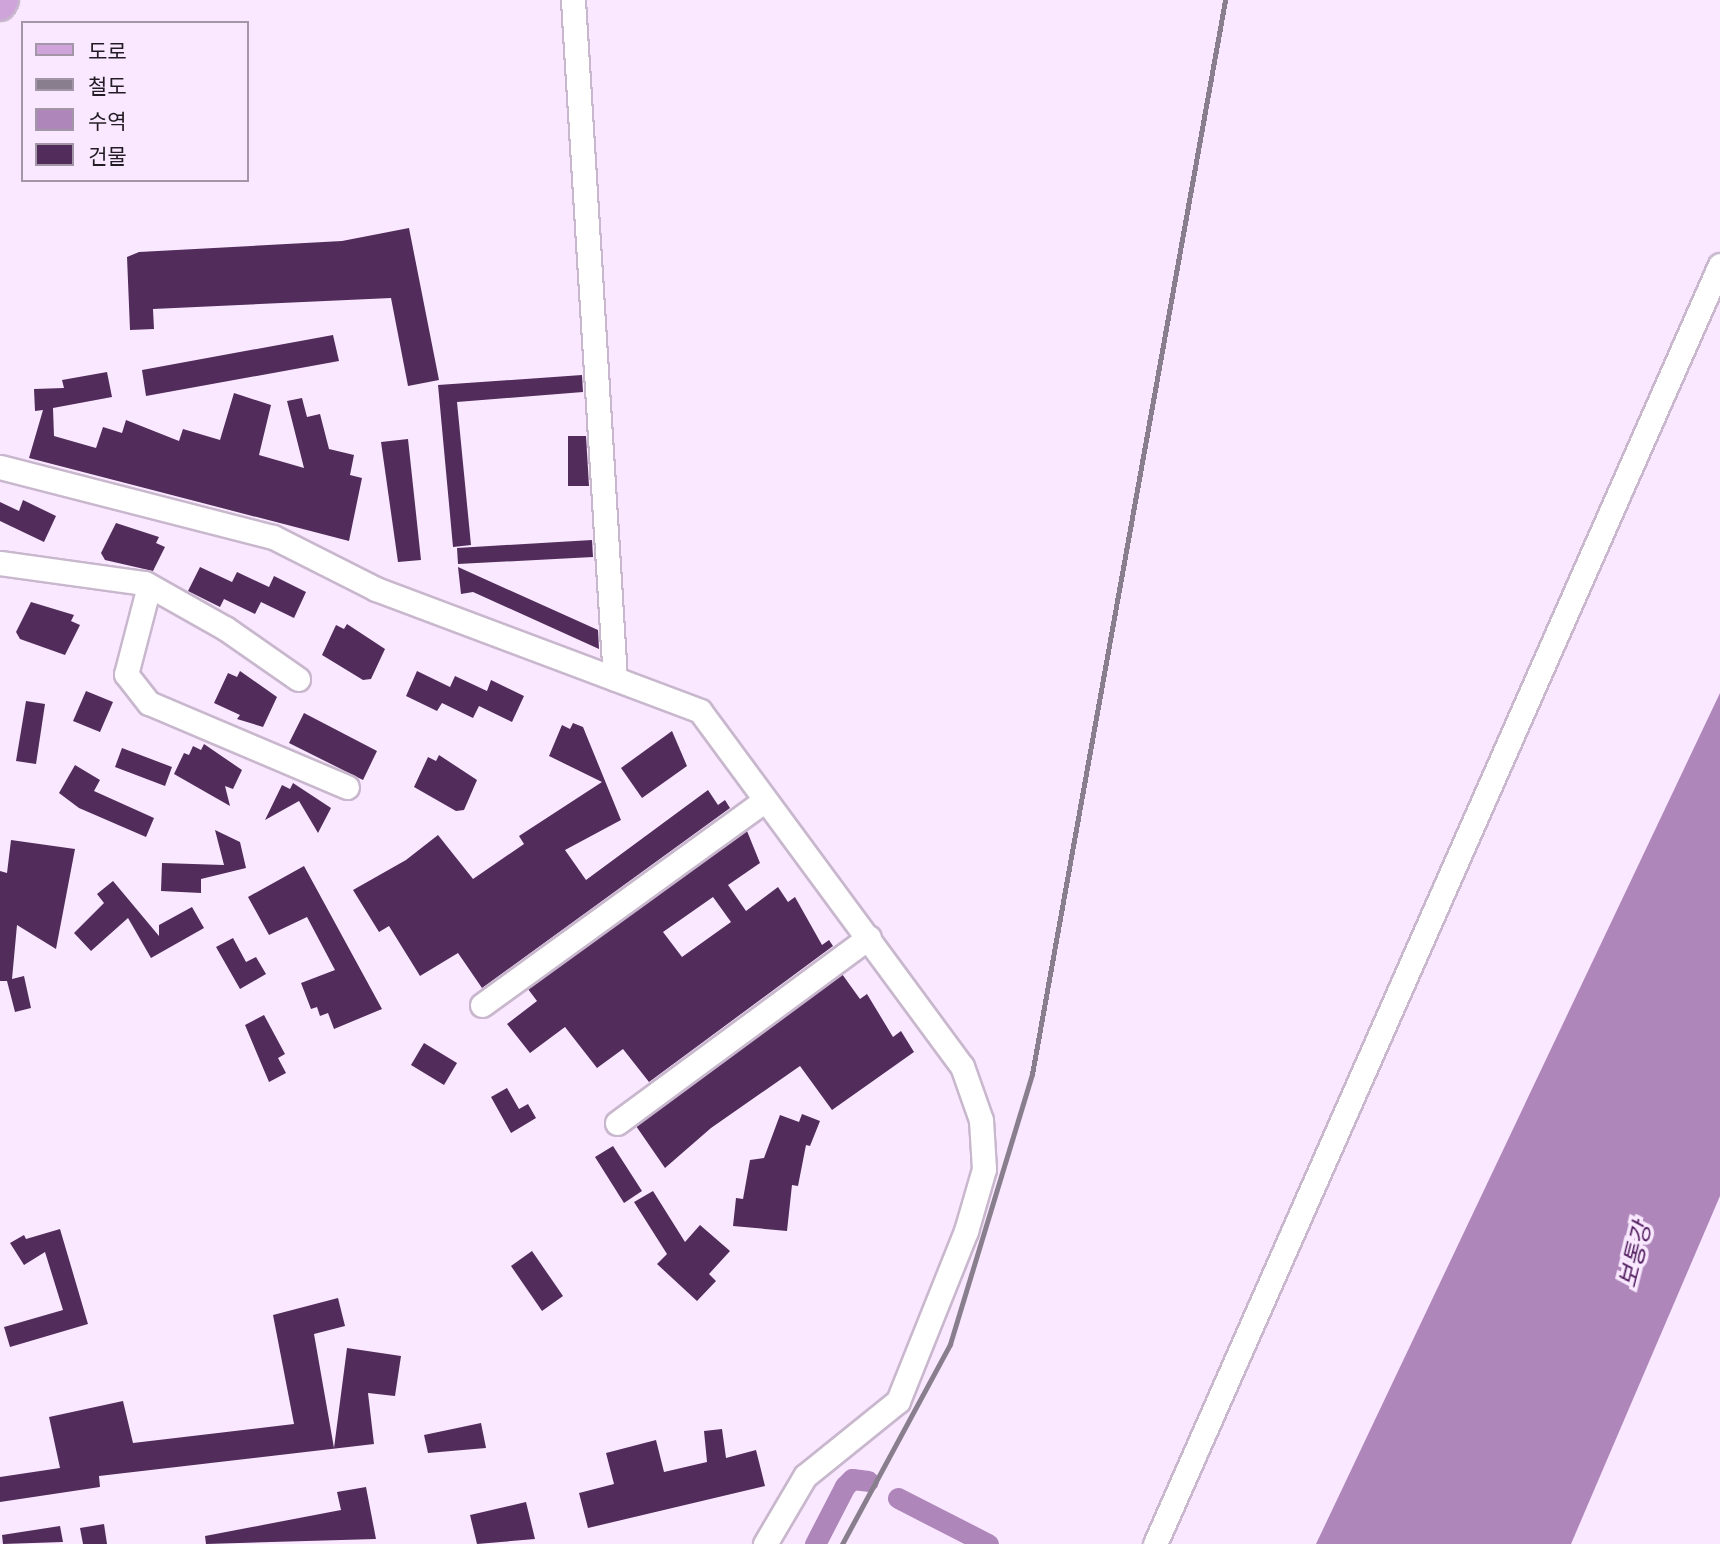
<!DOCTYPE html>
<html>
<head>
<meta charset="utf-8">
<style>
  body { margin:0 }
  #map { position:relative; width:1720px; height:1544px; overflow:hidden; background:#f9e8ff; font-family:Ubuntu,"Noto Sans KR",sans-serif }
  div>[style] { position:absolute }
  .water>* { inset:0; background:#ae86ba }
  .canal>* { height:21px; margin:-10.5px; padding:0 10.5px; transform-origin:10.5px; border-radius:10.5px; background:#ae86ba }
  .building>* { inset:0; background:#522d5c }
  .roads { filter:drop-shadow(2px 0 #c8b7cd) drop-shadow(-2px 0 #c8b7cd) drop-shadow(0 2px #c8b7cd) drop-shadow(0 -2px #c8b7cd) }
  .minor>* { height:23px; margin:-11.5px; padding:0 11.5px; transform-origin:11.5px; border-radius:11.5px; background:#fff }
  .major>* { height:30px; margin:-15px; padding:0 15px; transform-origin:15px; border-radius:15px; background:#cea4da }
  .rail>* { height:5px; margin:-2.5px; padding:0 2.5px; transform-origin:2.5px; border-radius:2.5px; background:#897e8d }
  span { translate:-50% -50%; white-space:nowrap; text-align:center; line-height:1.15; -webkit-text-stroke:7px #f9e8ff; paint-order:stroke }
  .water-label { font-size:24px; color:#511d5e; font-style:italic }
  .legend { position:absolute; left:21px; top:21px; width:228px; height:161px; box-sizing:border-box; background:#f9e8ff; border:2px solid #a396a7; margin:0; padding:9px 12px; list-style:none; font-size:21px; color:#231c24 }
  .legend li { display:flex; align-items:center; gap:14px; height:35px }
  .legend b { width:35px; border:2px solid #a396a7 }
</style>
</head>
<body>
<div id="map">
  <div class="water">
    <div style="clip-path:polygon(1720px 693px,1720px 1196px,1571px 1544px,1316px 1544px)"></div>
  </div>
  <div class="canal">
    <div style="left:898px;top:1498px;width:101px;rotate:27.1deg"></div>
    <div style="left:815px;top:1544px;width:65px;rotate:-62.7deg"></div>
    <div style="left:845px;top:1486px;width:10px;rotate:-45deg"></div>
    <div style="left:852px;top:1479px;width:16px;rotate:7deg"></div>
  </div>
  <div class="building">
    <div style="clip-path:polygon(409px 228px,439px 380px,408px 386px,391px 298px,153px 309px,154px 329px,130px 330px,127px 257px,139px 252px,342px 241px)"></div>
    <div style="clip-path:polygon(333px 335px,339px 361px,146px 396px,142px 370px)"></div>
    <div style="clip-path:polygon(107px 372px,112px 397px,53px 408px,54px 436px,96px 448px,103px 427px,122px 433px,126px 420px,179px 441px,183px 429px,220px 440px,234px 393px,271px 405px,259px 455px,304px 468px,287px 401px,302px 398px,307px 417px,320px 414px,329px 449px,354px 455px,350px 475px,362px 478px,349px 541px,29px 458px,43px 410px,35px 411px,34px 389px,64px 388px,62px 380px)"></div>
    <div style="clip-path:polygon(582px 375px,583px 392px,457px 402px,471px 545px,453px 547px,438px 385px)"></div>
    <div style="clip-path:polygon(568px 436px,586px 436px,589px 486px,568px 486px)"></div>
    <div style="clip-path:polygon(408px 439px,421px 560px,398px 562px,381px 442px)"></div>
    <div style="clip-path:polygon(23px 500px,56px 516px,44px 542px,0 521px,0 502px,19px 511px)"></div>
    <div style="clip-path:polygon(116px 523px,159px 537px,156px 543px,165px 547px,153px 571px,105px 560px,101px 553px)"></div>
    <div style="clip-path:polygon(592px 540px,593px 557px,458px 564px,457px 548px)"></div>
    <div style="clip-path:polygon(200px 567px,232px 582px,237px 572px,269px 587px,274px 576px,306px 592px,294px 618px,261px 602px,255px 614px,224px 599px,220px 607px,188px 591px)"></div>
    <div style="clip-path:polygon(458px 567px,598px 630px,599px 649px,473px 592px,461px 594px)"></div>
    <div style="clip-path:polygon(31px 602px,74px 615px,71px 621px,80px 625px,65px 655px,20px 639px,16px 632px)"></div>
    <div style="clip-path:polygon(347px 624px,385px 649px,371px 679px,363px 680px,322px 655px,336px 625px,344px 629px)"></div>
    <div style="clip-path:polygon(240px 671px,277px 697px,263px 727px,237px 719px,240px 715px,214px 703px,228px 673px,237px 677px)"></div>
    <div style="clip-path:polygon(417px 671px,450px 687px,455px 676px,487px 691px,491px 680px,524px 696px,512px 722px,479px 706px,473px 718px,442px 703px,437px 711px,406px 696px)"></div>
    <div style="clip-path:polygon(86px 691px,113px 702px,100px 732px,73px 721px)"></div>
    <div style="clip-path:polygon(26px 701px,45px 704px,36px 764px,16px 761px)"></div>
    <div style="clip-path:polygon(304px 713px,377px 751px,363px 780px,289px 743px)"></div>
    <div style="clip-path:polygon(573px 723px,583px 727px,621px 820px,565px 850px,586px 880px,708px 790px,718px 805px,725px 800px,730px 808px,482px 988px,458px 953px,420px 976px,389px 926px,379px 932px,353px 890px,406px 860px,438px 835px,473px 879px,524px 844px,519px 836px,602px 782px,549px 756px,562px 725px,570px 729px)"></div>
    <div style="clip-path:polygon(672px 731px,687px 766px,642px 798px,621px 768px)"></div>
    <div style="clip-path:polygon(204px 744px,242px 770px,233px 789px,225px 786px,230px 806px,174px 774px,184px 753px,189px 755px,193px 746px,201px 750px)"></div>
    <div style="clip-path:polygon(122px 748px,172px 767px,165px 786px,115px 767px)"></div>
    <div style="clip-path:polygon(439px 755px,477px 780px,464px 810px,456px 811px,414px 787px,428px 757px,436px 761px)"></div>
    <div style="clip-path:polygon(75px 765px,100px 780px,94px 791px,154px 818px,146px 837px,79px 808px,59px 793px)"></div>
    <div style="clip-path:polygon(293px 783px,331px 808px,318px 833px,299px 801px,265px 820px,282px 785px,290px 789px)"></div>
    <div style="clip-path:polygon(215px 830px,240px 842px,246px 868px,201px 879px,201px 893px,161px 891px,162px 863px,224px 865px)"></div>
    <div style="clip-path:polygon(evenodd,747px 831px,760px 863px,728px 885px,746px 911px,778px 887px,788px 902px,795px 897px,822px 945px,829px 940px,833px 946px,649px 1082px,623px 1049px,597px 1068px,565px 1027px,530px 1053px,507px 1024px,537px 1001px,528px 989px,747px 831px,713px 897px,731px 922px,682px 957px,663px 932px,713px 897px)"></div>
    <div style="clip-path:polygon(11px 840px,75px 849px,56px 949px,17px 925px,12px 979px,24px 976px,31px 1008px,15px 1012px,7px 981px,0 981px,0 871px,7px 873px)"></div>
    <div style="clip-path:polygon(304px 866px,382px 1009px,334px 1029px,328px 1013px,320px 1016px,317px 1007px,311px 1009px,301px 983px,335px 970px,307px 917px,269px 935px,248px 897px)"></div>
    <div style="clip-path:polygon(113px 881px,159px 936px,159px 925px,192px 907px,204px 928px,151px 958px,128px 918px,91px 951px,74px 933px,104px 903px,97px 894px)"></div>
    <div style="clip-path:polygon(233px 938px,246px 962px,256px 957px,266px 974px,240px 989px,216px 947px)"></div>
    <div style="clip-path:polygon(842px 974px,860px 999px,867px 994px,893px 1037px,901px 1031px,914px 1052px,832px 1110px,800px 1066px,711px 1128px,665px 1168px,636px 1126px)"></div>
    <div style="clip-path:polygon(264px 1015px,285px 1054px,278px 1058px,286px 1073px,269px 1082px,245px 1025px)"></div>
    <div style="clip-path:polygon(424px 1043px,457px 1063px,444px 1085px,411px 1065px)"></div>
    <div style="clip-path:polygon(507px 1088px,519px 1109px,528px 1104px,536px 1118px,511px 1133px,491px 1097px)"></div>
    <div style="clip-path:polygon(802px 1114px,820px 1121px,810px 1146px,806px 1145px,798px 1186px,792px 1185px,787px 1231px,733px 1226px,736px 1198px,743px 1199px,750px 1160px,764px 1158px,780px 1115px,799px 1122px)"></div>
    <div style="clip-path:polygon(613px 1146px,642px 1191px,624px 1203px,595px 1157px)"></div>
    <div style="clip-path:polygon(653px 1191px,685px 1242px,700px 1225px,730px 1251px,709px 1274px,716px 1281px,697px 1301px,657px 1264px,667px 1254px,634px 1202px)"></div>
    <div style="clip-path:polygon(60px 1229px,88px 1324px,10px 1347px,4px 1327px,63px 1310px,45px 1252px,24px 1265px,10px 1243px,24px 1235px,26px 1239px)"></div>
    <div style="clip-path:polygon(532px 1251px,563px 1296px,542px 1311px,511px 1266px)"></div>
    <div style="clip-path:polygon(338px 1298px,345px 1326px,314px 1334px,334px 1448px,347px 1348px,401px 1356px,395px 1396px,368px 1393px,374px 1444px,99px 1476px,100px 1487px,0 1502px,0 1477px,60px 1468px,49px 1417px,123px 1401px,133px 1443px,294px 1424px,273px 1315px)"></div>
    <div style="clip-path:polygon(481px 1423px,486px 1448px,428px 1453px,424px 1435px)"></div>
    <div style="clip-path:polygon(722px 1429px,726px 1458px,756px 1450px,765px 1486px,588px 1528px,579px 1493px,614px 1484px,606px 1453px,656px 1440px,664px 1472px,707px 1462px,704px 1431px)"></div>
    <div style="clip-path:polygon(366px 1487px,376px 1539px,206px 1544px,205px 1536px,341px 1510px,337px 1492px)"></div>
    <div style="clip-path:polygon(526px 1502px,535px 1539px,477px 1544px,470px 1515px)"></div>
    <div style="clip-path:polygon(104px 1524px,107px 1544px,83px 1544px,80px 1528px)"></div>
    <div style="clip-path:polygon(60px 1526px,63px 1542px,3px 1544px,2px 1535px)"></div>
  </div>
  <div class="roads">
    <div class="minor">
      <div style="left:573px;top:0;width:680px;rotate:86.46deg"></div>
      <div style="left:0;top:467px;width:282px;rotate:14.4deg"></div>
      <div style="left:273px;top:537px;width:115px;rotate:26.8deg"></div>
      <div style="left:376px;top:589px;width:346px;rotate:20.6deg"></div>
      <div style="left:700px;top:711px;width:441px;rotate:53.6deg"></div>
      <div style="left:962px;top:1066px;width:57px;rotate:70.6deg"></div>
      <div style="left:981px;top:1120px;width:49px;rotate:86.5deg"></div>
      <div style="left:984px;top:1169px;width:65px;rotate:106.2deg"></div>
      <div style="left:966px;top:1231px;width:183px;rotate:111.8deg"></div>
      <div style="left:898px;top:1401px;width:119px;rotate:141.1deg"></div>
      <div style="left:805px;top:1476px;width:79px;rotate:120.5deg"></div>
      <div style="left:0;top:563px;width:146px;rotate:7.9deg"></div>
      <div style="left:145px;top:583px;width:92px;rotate:29.4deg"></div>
      <div style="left:225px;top:628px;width:89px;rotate:34.9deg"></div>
      <div style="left:149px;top:586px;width:91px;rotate:104.6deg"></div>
      <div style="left:126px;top:674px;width:37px;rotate:52deg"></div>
      <div style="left:149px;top:703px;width:215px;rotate:23deg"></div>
      <div style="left:482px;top:1005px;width:349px;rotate:-35.9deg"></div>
      <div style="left:617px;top:1123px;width:313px;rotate:-36.4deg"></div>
      <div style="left:1155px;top:1544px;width:1398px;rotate:-66.17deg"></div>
    </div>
    <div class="major">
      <div style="left:0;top:5px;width:6px;rotate:-59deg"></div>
    </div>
  </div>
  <div class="rail">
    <div style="left:842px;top:1544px;width:227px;rotate:-61.6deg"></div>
    <div style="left:950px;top:1344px;width:282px;rotate:-73.1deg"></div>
    <div style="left:1032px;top:1074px;width:1091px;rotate:-79.81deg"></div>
  </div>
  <div class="water-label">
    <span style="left:1635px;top:1255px;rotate:-76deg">보통강</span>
  </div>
  <ul class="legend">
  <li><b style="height:9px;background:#cea4da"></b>도로</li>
  <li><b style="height:9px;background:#897e8d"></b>철도</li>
  <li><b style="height:19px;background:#ae86ba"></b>수역</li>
  <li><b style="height:19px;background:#522d5c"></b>건물</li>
  </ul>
</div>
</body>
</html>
